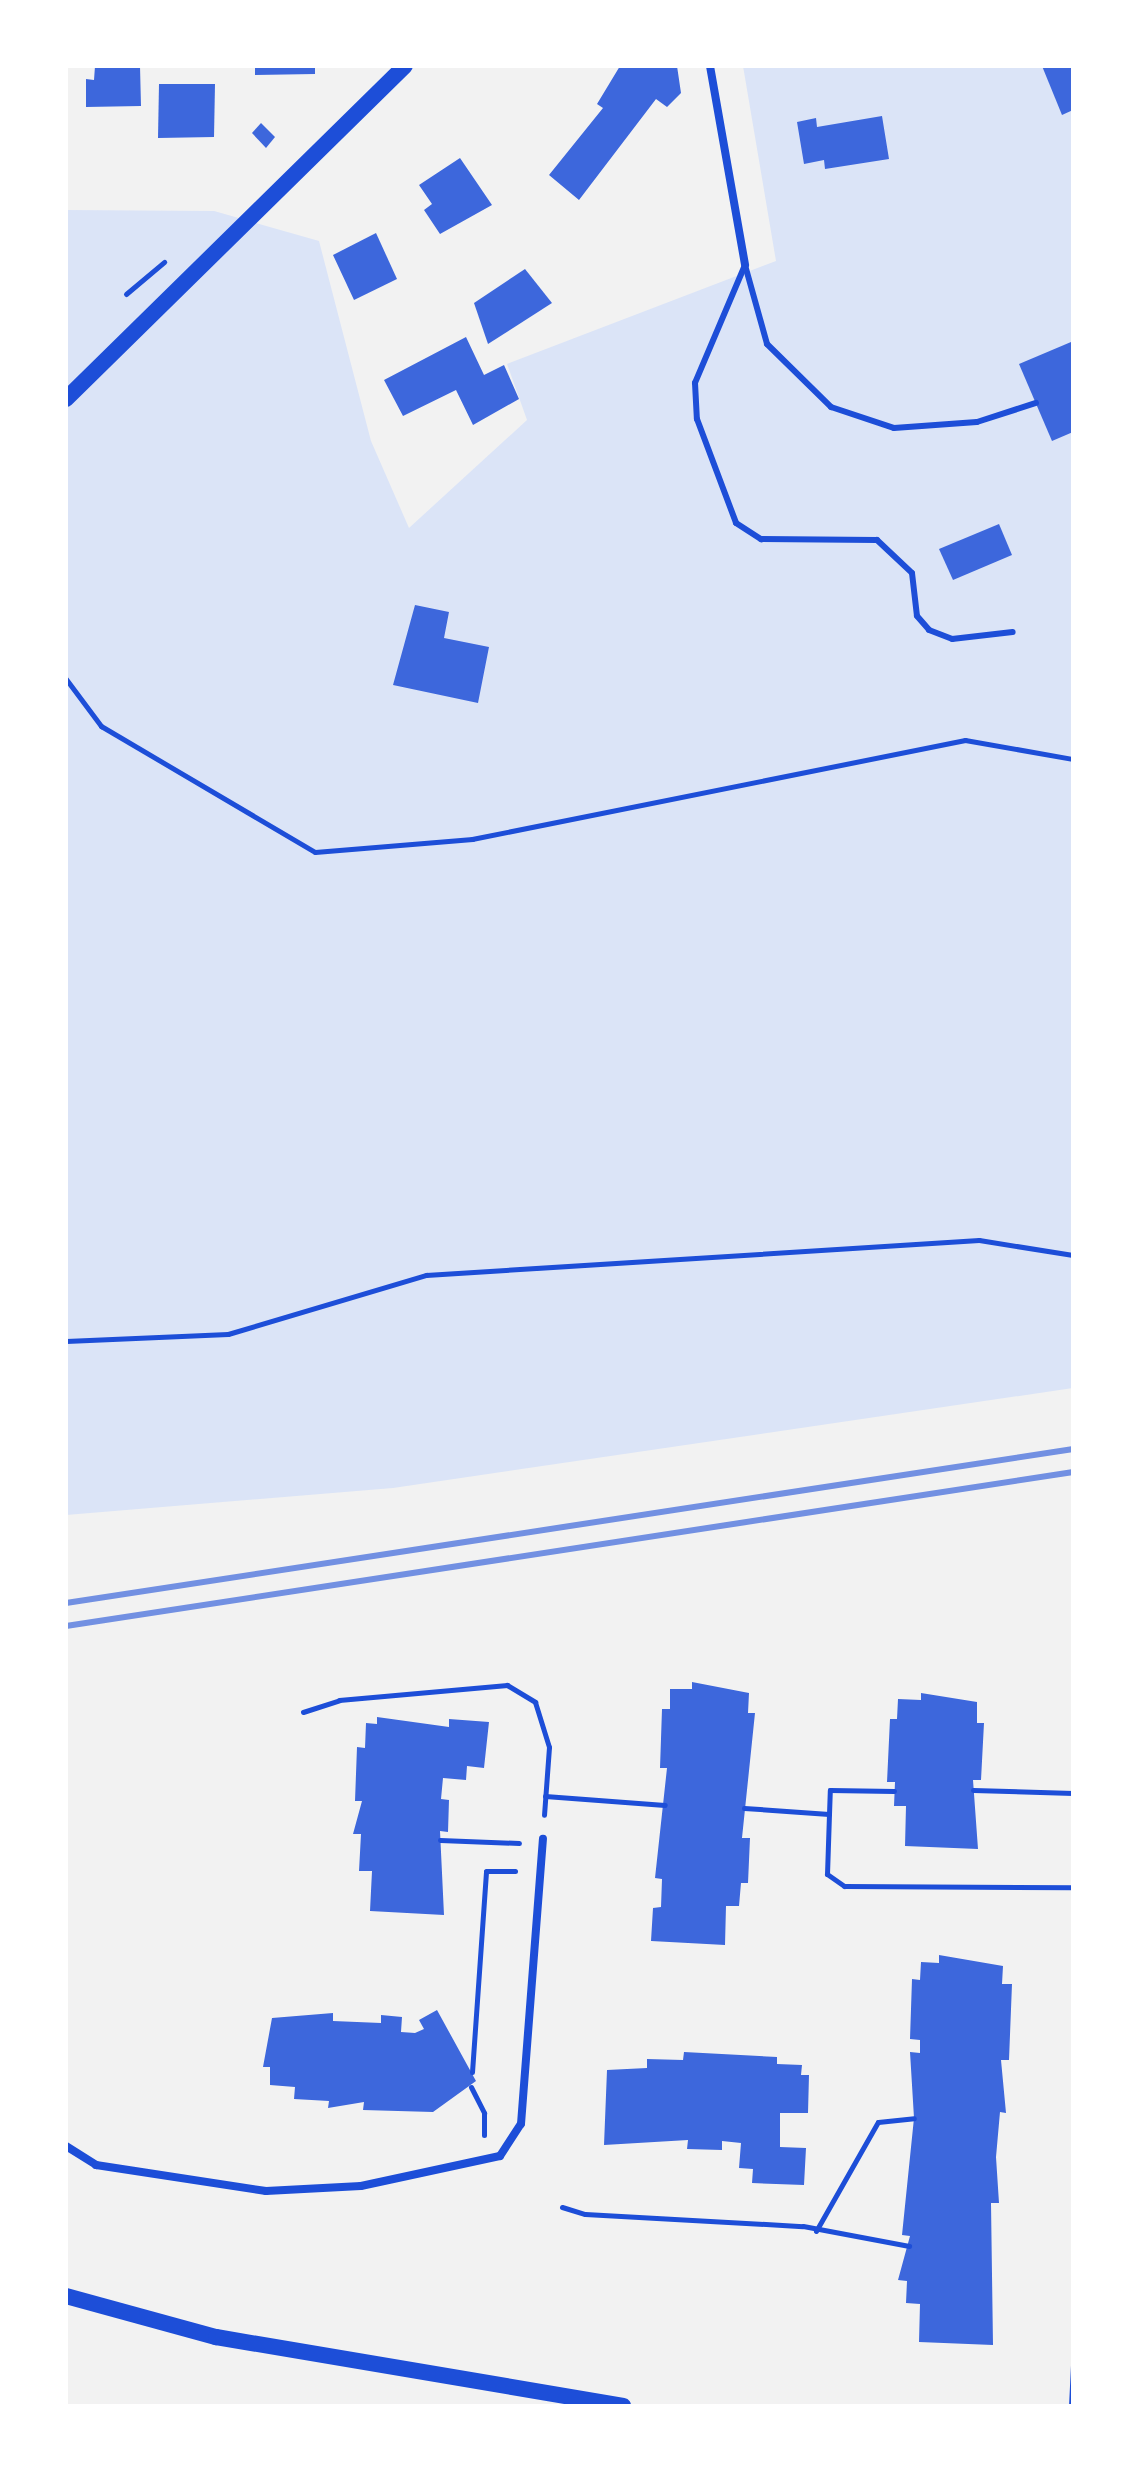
<!DOCTYPE html>
<html>
<head>
<meta charset="utf-8">
<style>
  body { margin:0 }
  #map { position:relative; width:1139px; height:2472px; overflow:hidden; background:#f2f2f2; font-family:"Varela Round",sans-serif }
  div>[style] { position:absolute }
  .green>* { inset:0; background:#dbe4f7 }
  .building>* { inset:0; background:#3d67dc }
  .path>* { height:5px; margin:-2.5px; padding:0 2.5px; transform-origin:2.5px; border-radius:2.5px; background:#1d4ed8 }
  .service>* { height:6px; margin:-3px; padding:0 3px; transform-origin:3px; border-radius:3px; background:#1d4ed8 }
  .minor>* { height:8px; margin:-4px; padding:0 4px; transform-origin:4px; border-radius:4px; background:#1d4ed8 }
  .secondary>* { height:16px; margin:-8px; padding:0 8px; transform-origin:8px; border-radius:8px; background:#1d4ed8 }
  .rail>* { height:6px; margin:-3px; padding:0 3px; transform-origin:3px; border-radius:3px; background:#7290e2 }
  span { translate:-50% -50%; white-space:nowrap; text-align:center; line-height:1.15; -webkit-text-stroke:6px #fff; paint-order:stroke }
  .frame { position:absolute; inset:0; border:68px solid #fff; pointer-events:none }
</style>
</head>
<body>
<div id="map">
  <div class="green">
    <div style="clip-path:polygon(743px 66px,1073px 66px,1073px 1388px,393px 1488px,66px 1515px,66px 210px,214px 211px,319px 241px,371px 441px,409px 528px,527px 420px,507px 364px,776px 261px)"></div>
  </div>
  <div class="building">
    <div style="clip-path:polygon(95px 66px,140px 66px,141px 106px,86px 107px,86px 79px,94px 80px)"></div>
    <div style="clip-path:polygon(255px 66px,315px 66px,315px 74px,255px 75px)"></div>
    <div style="clip-path:polygon(620px 66px,677px 66px,681px 93px,667px 107px,656px 99px,579px 200px,549px 175px,603px 108px,597px 104px)"></div>
    <div style="clip-path:polygon(1042px 66px,1073px 66px,1073px 110px,1062px 115px)"></div>
    <div style="clip-path:polygon(159px 84px,215px 84px,214px 137px,158px 138px)"></div>
    <div style="clip-path:polygon(882px 116px,889px 159px,825px 169px,824px 160px,804px 164px,797px 122px,816px 118px,817px 127px)"></div>
    <div style="clip-path:polygon(261px 123px,275px 137px,266px 148px,252px 133px)"></div>
    <div style="clip-path:polygon(460px 158px,492px 205px,440px 234px,424px 210px,432px 204px,419px 185px)"></div>
    <div style="clip-path:polygon(376px 233px,397px 279px,354px 300px,333px 255px)"></div>
    <div style="clip-path:polygon(525px 269px,552px 303px,488px 344px,474px 303px)"></div>
    <div style="clip-path:polygon(466px 337px,484px 375px,504px 365px,519px 399px,473px 425px,456px 390px,403px 416px,384px 380px)"></div>
    <div style="clip-path:polygon(1071px 342px,1073px 432px,1052px 441px,1019px 364px)"></div>
    <div style="clip-path:polygon(999px 524px,1012px 555px,953px 580px,939px 549px)"></div>
    <div style="clip-path:polygon(415px 605px,449px 612px,444px 638px,489px 647px,478px 703px,393px 685px)"></div>
    <div style="clip-path:polygon(692px 1682px,749px 1693px,748px 1713px,755px 1713px,742px 1838px,750px 1838px,748px 1883px,741px 1883px,739px 1906px,726px 1906px,725px 1945px,651px 1941px,653px 1908px,661px 1907px,662px 1879px,655px 1878px,667px 1768px,660px 1768px,662px 1709px,670px 1709px,670px 1689px,692px 1689px)"></div>
    <div style="clip-path:polygon(921px 1693px,977px 1702px,977px 1723px,984px 1723px,981px 1780px,973px 1780px,978px 1849px,905px 1846px,906px 1806px,894px 1806px,895px 1782px,887px 1782px,890px 1719px,897px 1719px,898px 1699px,921px 1700px)"></div>
    <div style="clip-path:polygon(377px 1717px,449px 1727px,449px 1719px,489px 1722px,484px 1768px,467px 1766px,466px 1780px,443px 1778px,441px 1799px,449px 1800px,448px 1832px,440px 1831px,444px 1915px,370px 1911px,372px 1871px,359px 1871px,361px 1834px,353px 1834px,362px 1801px,355px 1801px,357px 1747px,365px 1748px,366px 1723px,377px 1724px)"></div>
    <div style="clip-path:polygon(939px 1955px,1003px 1966px,1002px 1984px,1012px 1984px,1009px 2060px,1001px 2060px,1006px 2113px,1000px 2112px,996px 2157px,999px 2203px,991px 2203px,993px 2345px,919px 2342px,920px 2304px,906px 2303px,907px 2281px,898px 2280px,910px 2236px,902px 2235px,914px 2118px,910px 2052px,920px 2053px,920px 2040px,910px 2039px,912px 1979px,920px 1980px,921px 1962px,939px 1963px)"></div>
    <div style="clip-path:polygon(437px 2010px,476px 2081px,433px 2112px,363px 2110px,364px 2102px,328px 2108px,329px 2101px,294px 2099px,295px 2087px,270px 2085px,270px 2067px,263px 2067px,272px 2018px,333px 2013px,333px 2021px,381px 2023px,381px 2015px,402px 2017px,401px 2032px,415px 2033px,424px 2029px,419px 2020px)"></div>
    <div style="clip-path:polygon(684px 2052px,777px 2057px,777px 2064px,802px 2065px,801px 2075px,809px 2075px,808px 2113px,780px 2113px,780px 2147px,806px 2148px,804px 2185px,752px 2183px,753px 2169px,739px 2168px,741px 2143px,722px 2141px,722px 2150px,687px 2149px,688px 2140px,604px 2145px,607px 2070px,647px 2068px,647px 2059px,683px 2060px)"></div>
  </div>
  <div class="path">
    <div style="left:126px;top:294px;width:50px;rotate:-40.1deg"></div>
    <div style="left:66px;top:679px;width:59px;rotate:53.3deg"></div>
    <div style="left:101px;top:726px;width:248px;rotate:30.5deg"></div>
    <div style="left:315px;top:852px;width:158px;rotate:-4.7deg"></div>
    <div style="left:472px;top:839px;width:503px;rotate:-11.35deg"></div>
    <div style="left:965px;top:740px;width:110px;rotate:10deg"></div>
    <div style="left:66px;top:1341px;width:162px;rotate:-2.5deg"></div>
    <div style="left:228px;top:1334px;width:207px;rotate:-16.6deg"></div>
    <div style="left:426px;top:1275px;width:554px;rotate:-3.62deg"></div>
    <div style="left:979px;top:1240px;width:95px;rotate:9.1deg"></div>
    <div style="left:303px;top:1712px;width:38px;rotate:-18deg"></div>
    <div style="left:339px;top:1700px;width:169px;rotate:-5.1deg"></div>
    <div style="left:507px;top:1685px;width:33px;rotate:31deg"></div>
    <div style="left:535px;top:1702px;width:47px;rotate:72.7deg"></div>
    <div style="left:549px;top:1747px;width:68px;rotate:94.2deg"></div>
    <div style="left:973px;top:1790px;width:100px;rotate:1.7deg"></div>
    <div style="left:545px;top:1796px;width:120px;rotate:4.3deg"></div>
    <div style="left:744px;top:1808px;width:85px;rotate:4deg"></div>
    <div style="left:829px;top:1814px;width:24px;rotate:-88deg"></div>
    <div style="left:830px;top:1790px;width:64px;rotate:0.9deg"></div>
    <div style="left:829px;top:1814px;width:60px;rotate:91.9deg"></div>
    <div style="left:827px;top:1874px;width:21px;rotate:35deg"></div>
    <div style="left:844px;top:1886px;width:229px;rotate:0.3deg"></div>
    <div style="left:440px;top:1840px;width:79px;rotate:2.2deg"></div>
    <div style="left:472px;top:2072px;width:201px;rotate:-86deg"></div>
    <div style="left:486px;top:1871px;width:29px"></div>
    <div style="left:471px;top:2087px;width:29px;rotate:63deg"></div>
    <div style="left:484px;top:2113px;width:22px;rotate:90deg"></div>
    <div style="left:562px;top:2207px;width:24px;rotate:17deg"></div>
    <div style="left:585px;top:2214px;width:218px;rotate:3.2deg"></div>
    <div style="left:803px;top:2226px;width:108px;rotate:10.7deg"></div>
    <div style="left:816px;top:2231px;width:125px;rotate:-60.4deg"></div>
    <div style="left:878px;top:2122px;width:36px;rotate:-6deg"></div>
    <div style="left:1071px;top:2406px;width:41px;rotate:-87.2deg"></div>
  </div>
  <div class="service">
    <div style="left:745px;top:265px;width:128px;rotate:113deg"></div>
    <div style="left:695px;top:383px;width:36px;rotate:87deg"></div>
    <div style="left:697px;top:419px;width:111px;rotate:69.4deg"></div>
    <div style="left:736px;top:523px;width:30px;rotate:33deg"></div>
    <div style="left:761px;top:539px;width:116px;rotate:0.5deg"></div>
    <div style="left:877px;top:540px;width:48px;rotate:43.3deg"></div>
    <div style="left:912px;top:573px;width:43px;rotate:83.4deg"></div>
    <div style="left:917px;top:616px;width:18px;rotate:49deg"></div>
    <div style="left:929px;top:630px;width:25px;rotate:21deg"></div>
    <div style="left:952px;top:639px;width:61px;rotate:-6.5deg"></div>
    <div style="left:745px;top:265px;width:82px;rotate:74.4deg"></div>
    <div style="left:767px;top:344px;width:90px;rotate:44.5deg"></div>
    <div style="left:831px;top:407px;width:66px;rotate:18.4deg"></div>
    <div style="left:894px;top:428px;width:83px;rotate:-4.1deg"></div>
    <div style="left:977px;top:422px;width:62px;rotate:-17.9deg"></div>
  </div>
  <div class="minor">
    <div style="left:710px;top:66px;width:202px;rotate:80deg"></div>
    <div style="left:66px;top:2146px;width:36px;rotate:32deg"></div>
    <div style="left:96px;top:2165px;width:172px;rotate:8.7deg"></div>
    <div style="left:266px;top:2191px;width:95px;rotate:-3deg"></div>
    <div style="left:361px;top:2186px;width:142px;rotate:-12.2deg"></div>
    <div style="left:500px;top:2156px;width:38px;rotate:-57deg"></div>
    <div style="left:521px;top:2124px;width:286px;rotate:-85.6deg"></div>
  </div>
  <div class="secondary">
    <div style="left:66px;top:399px;width:475px;rotate:-44.5deg"></div>
    <div style="left:66px;top:2296px;width:156px;rotate:15.3deg"></div>
    <div style="left:216px;top:2337px;width:413px;rotate:9.6deg"></div>
  </div>
  <div class="rail">
    <div style="left:66px;top:1603px;width:1019px;rotate:-8.69deg"></div>
    <div style="left:66px;top:1626px;width:1019px;rotate:-8.69deg"></div>
  </div>
  <div class="frame"></div>
</div>
</body>
</html>
